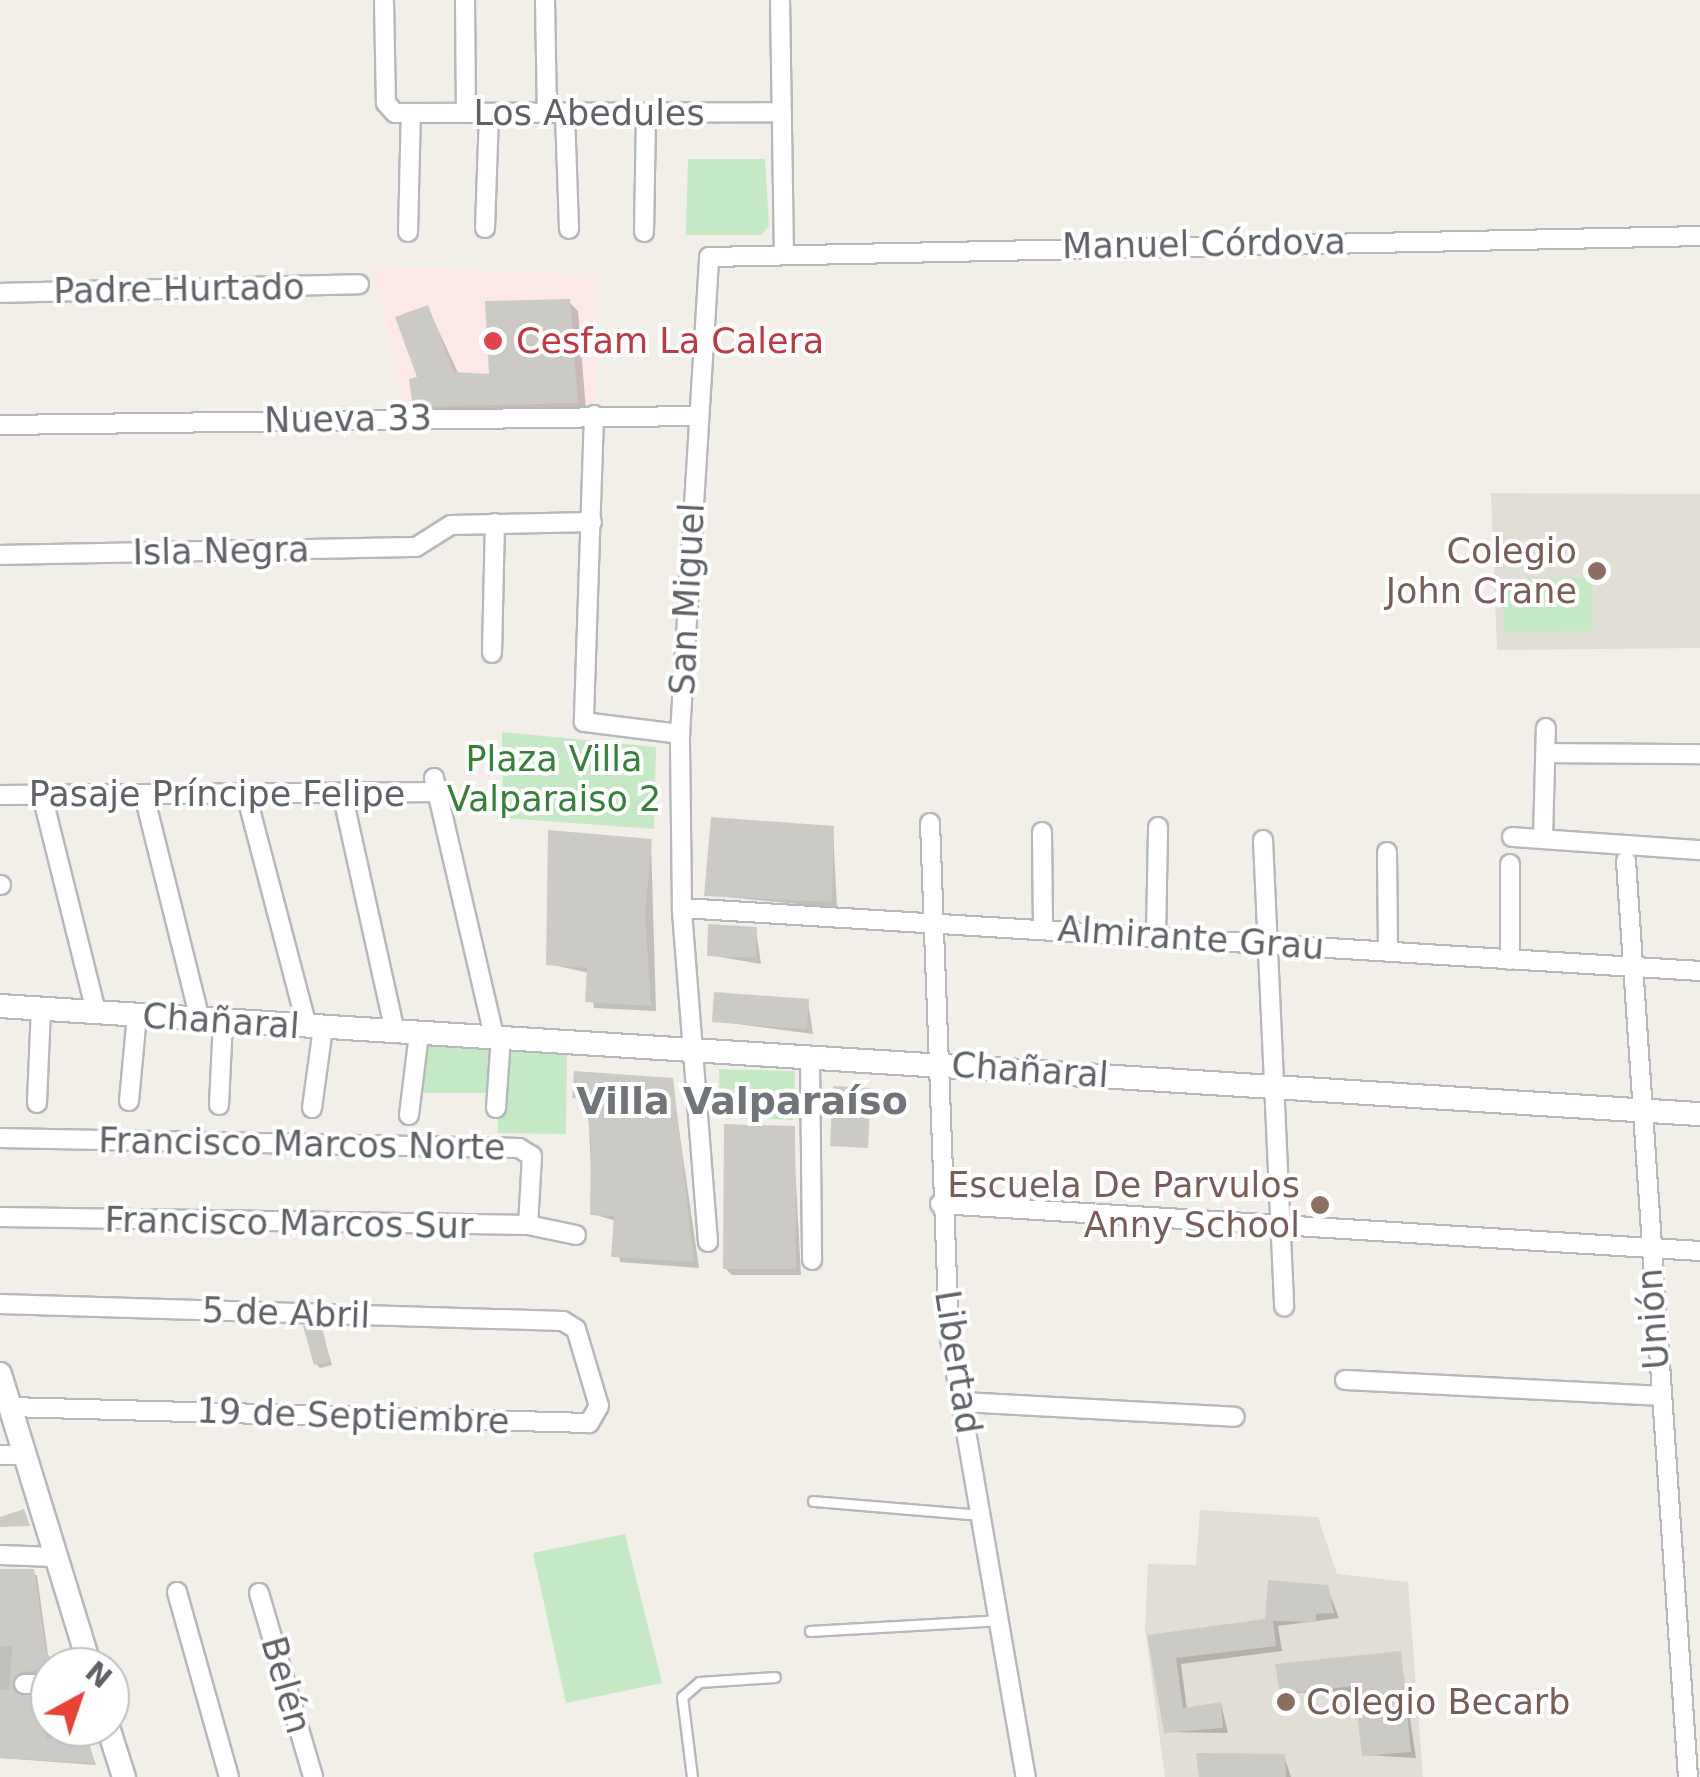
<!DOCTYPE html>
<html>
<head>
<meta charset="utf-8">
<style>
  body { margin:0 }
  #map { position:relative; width:1700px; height:1777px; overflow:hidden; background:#f1efe8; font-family:"DejaVu Sans",sans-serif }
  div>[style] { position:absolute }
  .education>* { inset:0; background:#e1ded6 }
  .medical>* { inset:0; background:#fce8e6 }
  .green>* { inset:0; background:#c5e8c5 }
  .shadow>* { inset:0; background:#0003 }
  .building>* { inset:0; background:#cccac5 }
  .roads { filter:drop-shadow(2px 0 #b5b8bc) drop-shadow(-2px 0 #b5b8bc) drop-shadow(0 2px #b5b8bc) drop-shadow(0 -2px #b5b8bc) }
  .service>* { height:9px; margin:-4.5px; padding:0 4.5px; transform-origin:4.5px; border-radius:4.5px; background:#fff }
  .minor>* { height:18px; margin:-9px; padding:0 9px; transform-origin:9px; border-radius:9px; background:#fff }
  .tertiary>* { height:22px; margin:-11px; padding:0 11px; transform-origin:11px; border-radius:11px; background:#fff }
  .dots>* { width:28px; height:28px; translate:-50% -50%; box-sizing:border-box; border:5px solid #fff; border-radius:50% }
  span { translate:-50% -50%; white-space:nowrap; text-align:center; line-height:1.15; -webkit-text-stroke:8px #fff; paint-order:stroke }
  .street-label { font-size:35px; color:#5f6368 }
  .health-label { font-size:35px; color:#be3a42 }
  .left { translate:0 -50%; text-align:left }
  .education-label { font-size:35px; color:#785e54 }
  .right { translate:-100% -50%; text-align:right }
  .park-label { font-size:35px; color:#348238 }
  .neighbourhood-label { font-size:38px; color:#70757a; font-weight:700 }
  .north { position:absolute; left:30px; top:1647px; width:100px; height:100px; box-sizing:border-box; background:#fff; border:2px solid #bfc1c3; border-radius:50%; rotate:40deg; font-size:28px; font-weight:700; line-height:40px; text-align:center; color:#5f6368 }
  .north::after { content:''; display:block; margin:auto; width:35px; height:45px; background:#ea4335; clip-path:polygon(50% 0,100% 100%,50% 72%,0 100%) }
</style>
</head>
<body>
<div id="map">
  <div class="education">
    <div style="clip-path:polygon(1491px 493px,1700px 494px,1700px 648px,1497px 650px)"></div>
    <div style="clip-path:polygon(1200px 1510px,1318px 1517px,1337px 1574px,1408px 1582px,1423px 1777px,1165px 1777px,1145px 1628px,1148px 1564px,1196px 1565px)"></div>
  </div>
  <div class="medical">
    <div style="clip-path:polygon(373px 266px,598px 275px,596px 407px,404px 410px)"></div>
  </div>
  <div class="green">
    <div style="clip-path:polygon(688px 159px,765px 159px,769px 226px,761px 235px,686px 235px)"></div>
    <div style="clip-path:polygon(1592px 578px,1592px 631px,1504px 632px,1503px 579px)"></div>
    <div style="clip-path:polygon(502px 732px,656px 747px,654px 829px,503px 818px)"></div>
    <div style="clip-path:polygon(424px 1041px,567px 1051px,566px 1134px,498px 1133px,497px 1093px,417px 1093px)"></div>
    <div style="clip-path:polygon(719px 1069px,795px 1071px,793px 1120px,720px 1117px)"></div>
    <div style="clip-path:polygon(625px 1534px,662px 1683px,566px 1703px,533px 1553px)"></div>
  </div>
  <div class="shadow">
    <div style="clip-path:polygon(569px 302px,578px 311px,586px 411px,425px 415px,416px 406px,428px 308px,459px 375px,492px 376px)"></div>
    <div style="clip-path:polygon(833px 829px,837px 908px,707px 895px)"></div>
    <div style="clip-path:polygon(651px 841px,656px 1011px,594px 1008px,589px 973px,549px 964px)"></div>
    <div style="clip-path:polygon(756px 930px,761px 964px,709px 955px)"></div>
    <div style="clip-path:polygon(808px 1002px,813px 1034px,715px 1021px)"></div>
    <div style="clip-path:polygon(672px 1081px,699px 1268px,620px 1262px,616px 1221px,593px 1214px,588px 1104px,575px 1097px)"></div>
    <div style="clip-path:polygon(793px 1128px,801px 1275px,732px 1275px,725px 1268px)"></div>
    <div style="clip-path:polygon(321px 1329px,332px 1365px,320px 1368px,316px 1364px)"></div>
    <div style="clip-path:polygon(0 1569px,37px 1575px,48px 1655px,62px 1667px,50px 1667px,50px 1679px,22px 1675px,20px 1697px,50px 1698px,50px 1727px,73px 1727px,73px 1743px,88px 1743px,96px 1765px,0 1758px)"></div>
    <div style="clip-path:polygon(1327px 1587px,1339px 1618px,1278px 1626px,1282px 1651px,1181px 1664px,1187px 1710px,1221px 1704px,1228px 1733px,1166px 1732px,1150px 1637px,1267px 1622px)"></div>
    <div style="clip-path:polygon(1400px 1653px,1416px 1758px,1365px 1755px,1357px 1692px,1282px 1693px)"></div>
    <div style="clip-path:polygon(1284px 1756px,1291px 1777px,1202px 1777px)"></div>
  </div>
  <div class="building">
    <div style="clip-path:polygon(570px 299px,578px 403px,413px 407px,409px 379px,417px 377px,395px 317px,428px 305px,454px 372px,489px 374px,485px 301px)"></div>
    <div style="clip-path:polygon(711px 817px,834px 826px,832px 902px,704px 896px)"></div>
    <div style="clip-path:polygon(548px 830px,652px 839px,645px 912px,651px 1006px,585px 1002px,587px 968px,546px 965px)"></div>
    <div style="clip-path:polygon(708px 924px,757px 927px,756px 958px,707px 956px)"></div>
    <div style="clip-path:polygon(714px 992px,809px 999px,807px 1029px,712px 1022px)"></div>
    <div style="clip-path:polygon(574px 1071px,673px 1078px,694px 1262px,611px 1257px,614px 1216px,590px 1215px,591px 1139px,585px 1099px,572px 1098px)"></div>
    <div style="clip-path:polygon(833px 1086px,871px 1088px,868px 1148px,830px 1146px)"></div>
    <div style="clip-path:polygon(724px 1124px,795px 1126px,796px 1269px,723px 1269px)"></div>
    <div style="clip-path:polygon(303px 1326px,322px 1326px,330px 1362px,314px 1365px)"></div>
    <div style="clip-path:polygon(24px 1509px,30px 1526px,0 1527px,0 1517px)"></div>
    <div style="clip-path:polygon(0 1569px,34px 1569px,46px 1652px,58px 1667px,19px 1673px,13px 1689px,49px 1696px,46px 1738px,89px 1741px,94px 1763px,0 1758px,0 1690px,9px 1690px,12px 1647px,0 1646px)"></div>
    <div style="clip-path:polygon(1268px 1580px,1328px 1585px,1334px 1613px,1316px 1614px,1316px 1622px,1273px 1621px,1276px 1646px,1176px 1658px,1183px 1708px,1221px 1702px,1223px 1728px,1164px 1733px,1147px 1635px,1265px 1619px)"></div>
    <div style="clip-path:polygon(1401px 1651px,1411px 1752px,1362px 1756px,1354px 1686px,1280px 1694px,1275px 1664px)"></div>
    <div style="clip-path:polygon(1196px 1753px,1285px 1754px,1286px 1777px,1199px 1777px)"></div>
  </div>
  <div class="roads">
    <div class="service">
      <div style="left:813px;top:1501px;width:167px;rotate:4.8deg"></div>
      <div style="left:810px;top:1631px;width:192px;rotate:-3.3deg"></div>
      <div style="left:692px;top:1777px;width:81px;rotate:-97.1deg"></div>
      <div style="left:682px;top:1697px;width:23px;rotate:-41deg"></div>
      <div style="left:699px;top:1682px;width:76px;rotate:-3.8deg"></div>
    </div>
    <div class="minor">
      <div style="left:465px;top:0;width:113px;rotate:89.5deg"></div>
      <div style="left:545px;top:0;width:114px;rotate:89deg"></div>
      <div style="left:780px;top:0;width:251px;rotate:89.1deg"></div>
      <div style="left:384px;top:2px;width:101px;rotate:88.9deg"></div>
      <div style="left:386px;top:103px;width:13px;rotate:48deg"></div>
      <div style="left:395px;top:113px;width:387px;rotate:-0.1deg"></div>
      <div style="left:565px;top:114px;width:115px;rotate:88deg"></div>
      <div style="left:485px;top:228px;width:115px;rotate:-88deg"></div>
      <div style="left:408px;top:232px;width:119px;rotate:-88.6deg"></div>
      <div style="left:644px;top:232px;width:118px;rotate:-89deg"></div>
      <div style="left:0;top:293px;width:359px;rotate:-1.4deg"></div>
      <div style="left:594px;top:415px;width:307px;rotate:91.9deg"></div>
      <div style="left:584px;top:722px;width:97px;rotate:7.1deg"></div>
      <div style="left:0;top:425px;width:697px;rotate:-0.74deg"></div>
      <div style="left:0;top:555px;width:416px;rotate:-1.1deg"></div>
      <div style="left:416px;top:547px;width:41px;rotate:-32.2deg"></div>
      <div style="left:451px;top:525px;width:141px;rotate:-1.2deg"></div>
      <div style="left:492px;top:653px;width:130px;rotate:-88.7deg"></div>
      <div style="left:1547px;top:753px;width:153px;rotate:0.4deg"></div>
      <div style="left:434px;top:778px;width:264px;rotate:76.9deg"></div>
      <div style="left:342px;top:793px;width:246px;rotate:77.5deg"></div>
      <div style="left:246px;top:794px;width:241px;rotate:75.3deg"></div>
      <div style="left:0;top:795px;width:435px;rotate:-0.4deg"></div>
      <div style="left:42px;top:795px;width:223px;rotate:76deg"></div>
      <div style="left:144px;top:795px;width:232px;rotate:76deg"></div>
      <div style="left:930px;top:823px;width:510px;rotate:87.87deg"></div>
      <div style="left:949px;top:1333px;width:451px;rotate:80.2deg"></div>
      <div style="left:1042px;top:832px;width:95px;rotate:89.4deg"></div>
      <div style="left:1512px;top:837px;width:188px;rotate:4deg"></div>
      <div style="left:1543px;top:839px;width:111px;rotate:-88.5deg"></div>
      <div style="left:1263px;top:840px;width:467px;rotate:87.4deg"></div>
      <div style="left:1387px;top:852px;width:100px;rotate:89.4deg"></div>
      <div style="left:1626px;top:861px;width:918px;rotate:86.13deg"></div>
      <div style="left:0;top:885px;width:1px"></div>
      <div style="left:682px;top:908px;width:1020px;rotate:3.54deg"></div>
      <div style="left:1156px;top:935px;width:108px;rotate:-88.9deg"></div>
      <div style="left:1510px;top:960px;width:96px;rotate:-90deg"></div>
      <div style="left:810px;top:1059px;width:201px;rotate:89.4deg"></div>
      <div style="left:129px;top:1101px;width:86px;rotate:-84.7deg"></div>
      <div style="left:37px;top:1103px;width:94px;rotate:-87.6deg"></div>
      <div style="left:219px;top:1105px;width:84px;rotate:-87.3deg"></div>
      <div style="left:312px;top:1108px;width:81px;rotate:-82.2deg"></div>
      <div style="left:496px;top:1108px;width:72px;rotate:-86deg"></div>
      <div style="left:409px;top:1115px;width:82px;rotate:-83deg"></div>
      <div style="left:0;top:1138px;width:519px;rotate:1.1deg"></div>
      <div style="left:519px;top:1148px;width:15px;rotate:32deg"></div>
      <div style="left:532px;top:1156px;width:69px;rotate:93.3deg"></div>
      <div style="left:940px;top:1204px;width:761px;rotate:3.54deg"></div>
      <div style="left:0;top:1217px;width:528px;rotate:0.87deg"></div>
      <div style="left:528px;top:1225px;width:49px;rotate:11.8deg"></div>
      <div style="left:708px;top:1242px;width:335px;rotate:-94.5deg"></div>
      <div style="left:682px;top:908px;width:174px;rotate:-90.7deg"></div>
      <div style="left:680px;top:734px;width:478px;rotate:-86.5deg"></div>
      <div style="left:709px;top:257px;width:991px;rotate:-1.21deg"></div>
      <div style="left:0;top:1304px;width:563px;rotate:1.73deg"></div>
      <div style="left:563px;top:1321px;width:15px;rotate:32deg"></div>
      <div style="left:576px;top:1329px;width:80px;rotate:73.4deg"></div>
      <div style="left:599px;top:1406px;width:20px;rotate:120deg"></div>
      <div style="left:589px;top:1423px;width:580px;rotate:-178.42deg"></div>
      <div style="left:1345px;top:1380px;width:314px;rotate:2.9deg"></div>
      <div style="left:962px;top:1402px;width:273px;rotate:3.1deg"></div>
      <div style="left:0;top:1455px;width:24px"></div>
      <div style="left:0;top:1555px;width:55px;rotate:2.1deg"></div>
      <div style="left:177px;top:1592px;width:192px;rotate:74.3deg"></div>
      <div style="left:259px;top:1593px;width:192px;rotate:73.6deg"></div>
      <div style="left:24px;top:1684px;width:26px"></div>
    </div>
    <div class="tertiary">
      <div style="left:0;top:1006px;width:1703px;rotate:3.64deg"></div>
      <div style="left:0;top:1374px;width:307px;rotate:72.9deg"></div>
      <div style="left:108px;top:1727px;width:52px;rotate:72.3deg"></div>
    </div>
  </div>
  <div class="dots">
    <div style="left:493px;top:341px;background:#e0444e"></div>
    <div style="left:1597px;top:571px;background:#8d6e63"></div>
    <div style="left:1320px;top:1205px;background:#8d6e63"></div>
    <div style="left:1286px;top:1702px;background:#8d6e63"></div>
  </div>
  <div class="street-label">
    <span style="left:589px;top:113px">Los Abedules</span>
    <span style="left:1204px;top:244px;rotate:-1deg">Manuel Córdova</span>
    <span style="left:179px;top:289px;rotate:-1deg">Padre Hurtado</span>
    <span style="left:348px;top:419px;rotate:-1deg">Nueva 33</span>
    <span style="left:221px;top:551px;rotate:-1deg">Isla Negra</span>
    <span style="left:687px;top:599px;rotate:-87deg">San Miguel</span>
    <span style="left:217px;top:794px">Pasaje Príncipe Felipe</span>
    <span style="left:1191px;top:938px;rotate:4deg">Almirante Grau</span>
    <span style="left:221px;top:1021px;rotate:4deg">Chañaral</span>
    <span style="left:1030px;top:1070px;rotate:4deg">Chañaral</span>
    <span style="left:302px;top:1144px;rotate:1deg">Francisco Marcos Norte</span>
    <span style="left:289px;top:1223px;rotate:1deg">Francisco Marcos Sur</span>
    <span style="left:286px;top:1313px;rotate:2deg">5 de Abril</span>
    <span style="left:1653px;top:1319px;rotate:-94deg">Unión</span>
    <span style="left:958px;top:1362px;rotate:81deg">Libertad</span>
    <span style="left:353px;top:1416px;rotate:2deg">19 de Septiembre</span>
    <span style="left:286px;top:1685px;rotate:74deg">Belén</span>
  </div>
  <div class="health-label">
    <span class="left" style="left:516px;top:341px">Cesfam La Calera</span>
  </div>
  <div class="education-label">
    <span class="right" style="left:1577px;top:571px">Colegio<br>John Crane</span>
    <span class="right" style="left:1300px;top:1205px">Escuela De Parvulos<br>Anny School</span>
    <span class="left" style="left:1306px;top:1702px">Colegio Becarb</span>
  </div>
  <div class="park-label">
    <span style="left:554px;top:779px">Plaza Villa<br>Valparaiso 2</span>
  </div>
  <div class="neighbourhood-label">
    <span style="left:742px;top:1102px">Villa Valparaíso</span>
  </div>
  <div class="north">N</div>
</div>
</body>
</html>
